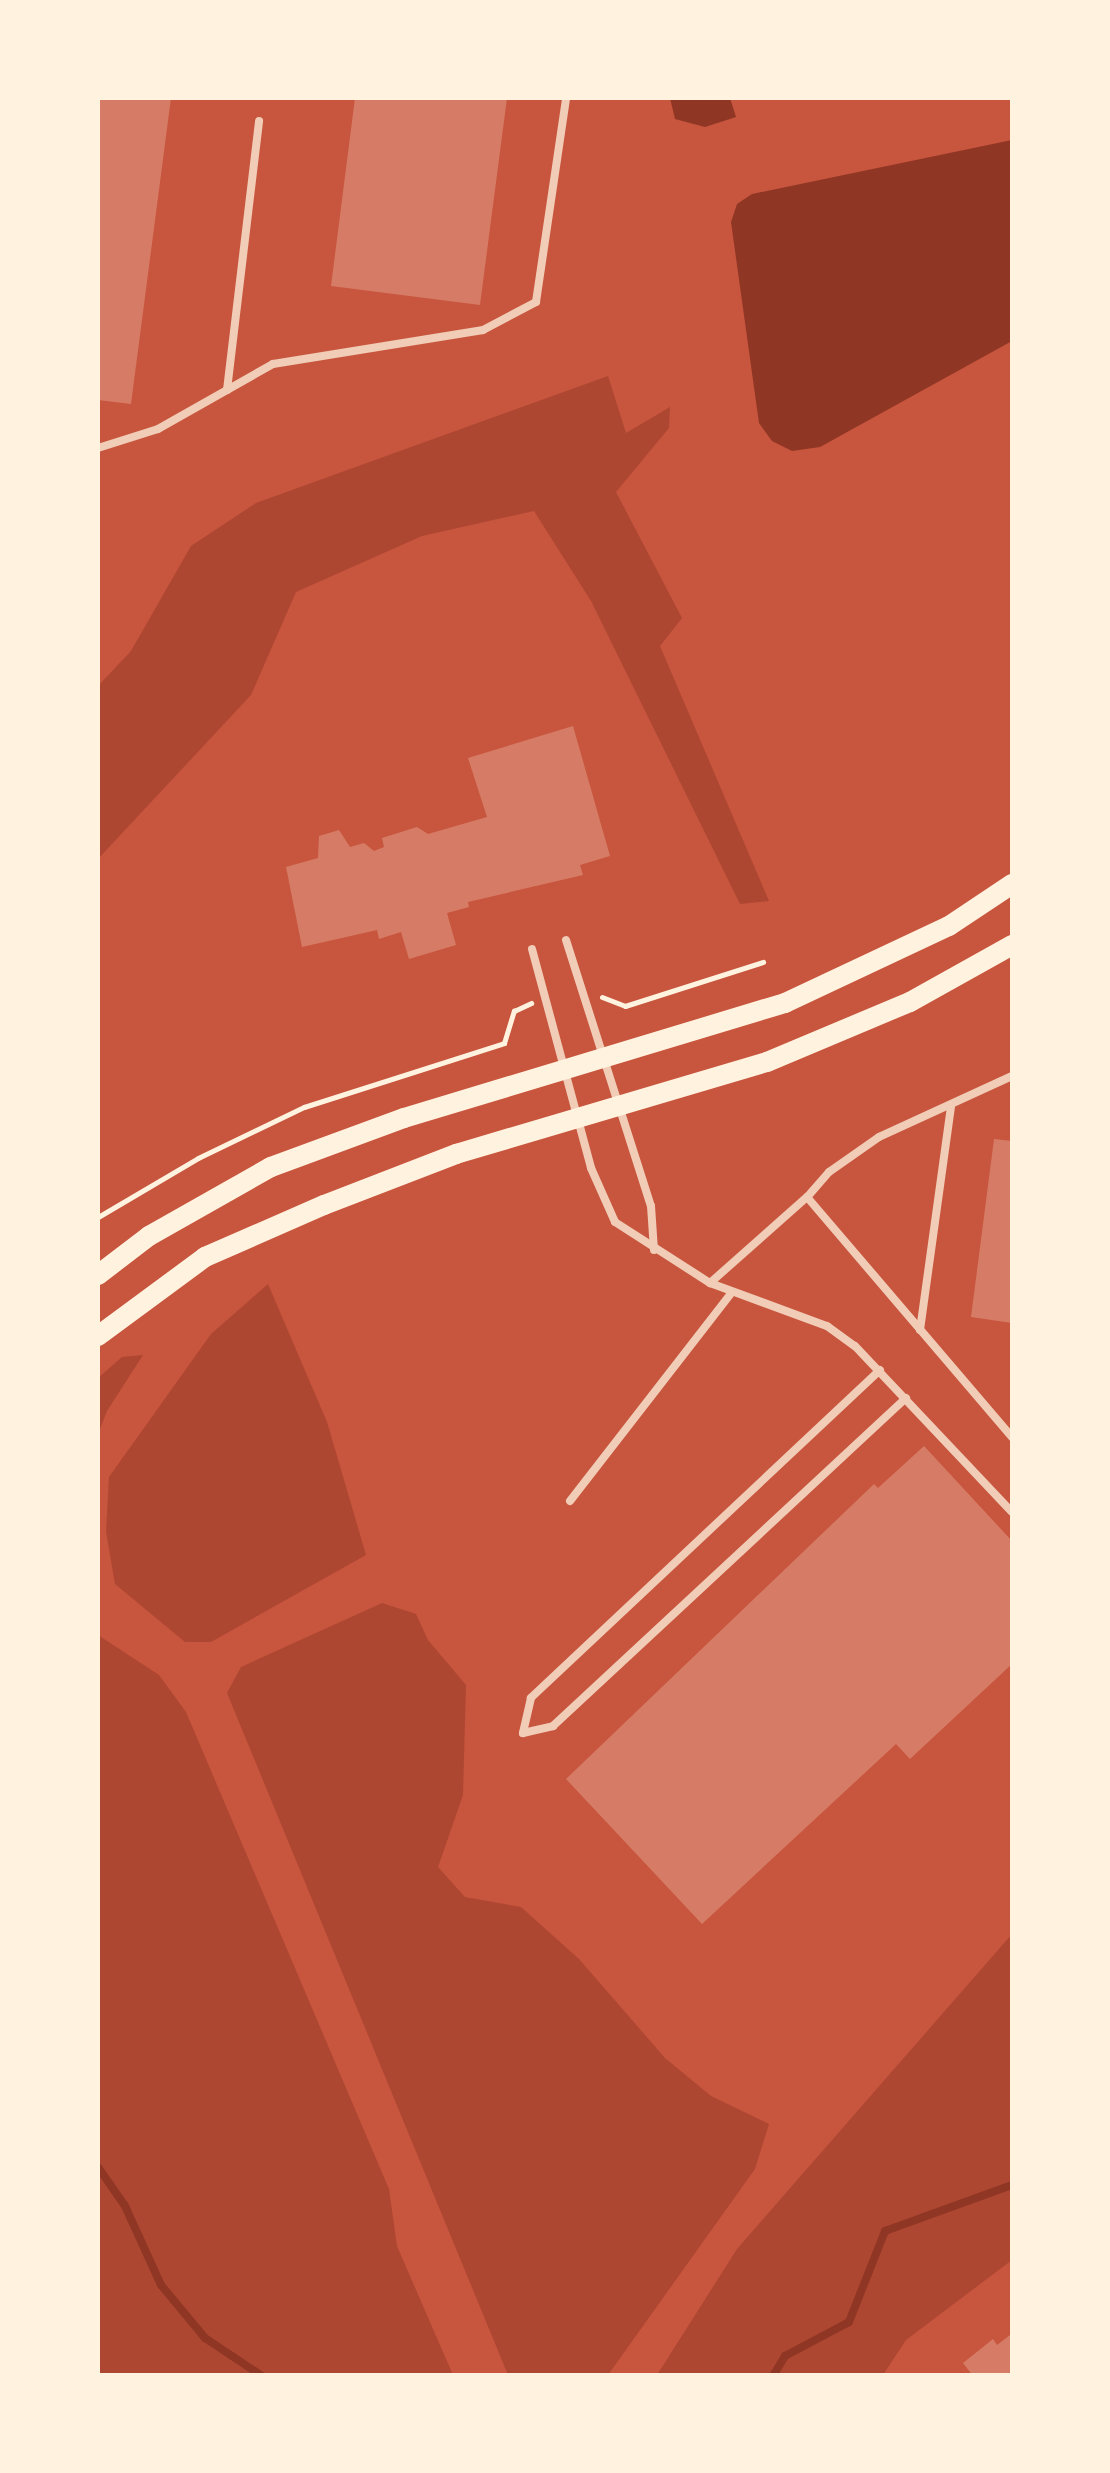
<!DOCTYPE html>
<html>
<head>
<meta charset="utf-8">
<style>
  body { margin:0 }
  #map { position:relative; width:1110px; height:2473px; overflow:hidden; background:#c8553d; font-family:Raleway,sans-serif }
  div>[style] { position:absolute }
  .green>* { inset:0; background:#ae4732 }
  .water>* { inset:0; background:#8f3625 }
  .stream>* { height:8px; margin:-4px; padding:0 4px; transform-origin:4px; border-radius:4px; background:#8f3625 }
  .building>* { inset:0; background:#d67c66 }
  .path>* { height:5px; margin:-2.5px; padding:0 2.5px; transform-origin:2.5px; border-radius:2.5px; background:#fff3e0 }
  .service>* { height:8px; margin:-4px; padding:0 4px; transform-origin:4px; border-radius:4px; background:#f1ccb7 }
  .secondary>* { height:20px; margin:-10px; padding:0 10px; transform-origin:10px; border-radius:10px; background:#fff3e0 }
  span { translate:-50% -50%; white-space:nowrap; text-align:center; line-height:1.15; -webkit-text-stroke:10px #fff3e0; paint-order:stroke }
  .frame { position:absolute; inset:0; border:100px solid #fff3e0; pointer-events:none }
</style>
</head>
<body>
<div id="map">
  <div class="green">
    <div style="clip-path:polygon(608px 376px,626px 433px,670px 407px,669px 428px,616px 492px,682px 618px,660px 646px,769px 901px,740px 904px,591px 601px,534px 511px,422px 536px,296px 592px,251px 695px,98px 859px,98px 686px,131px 651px,191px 546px,256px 503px)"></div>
    <div style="clip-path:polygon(268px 1284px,327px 1422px,366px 1555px,211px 1642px,185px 1642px,115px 1584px,106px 1532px,109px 1477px,211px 1334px)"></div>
    <div style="clip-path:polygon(143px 1355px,107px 1411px,98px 1434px,98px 1378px,122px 1357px)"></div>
    <div style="clip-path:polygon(382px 1603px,416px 1614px,428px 1640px,466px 1685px,463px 1795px,438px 1867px,465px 1897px,521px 1907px,579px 1959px,665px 2058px,711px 2096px,769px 2124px,755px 2169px,608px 2375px,508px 2375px,227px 1693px,241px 1667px)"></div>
    <div style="clip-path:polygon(98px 1635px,159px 1675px,186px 1712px,389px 2189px,397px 2246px,453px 2375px,98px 2375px)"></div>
    <div style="clip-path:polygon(1012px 1934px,1012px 2260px,906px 2340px,883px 2375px,657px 2375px,737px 2249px)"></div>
  </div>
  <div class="water">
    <div style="clip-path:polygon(670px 98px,730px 98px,736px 117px,705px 127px,675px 119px)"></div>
    <div style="clip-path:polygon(1012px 140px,1012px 341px,820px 447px,792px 451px,772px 441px,759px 423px,731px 222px,737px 204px,752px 194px)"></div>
  </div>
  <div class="stream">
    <div style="left:98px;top:2167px;width:47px;rotate:55.3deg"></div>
    <div style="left:125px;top:2206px;width:87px;rotate:65.5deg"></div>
    <div style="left:161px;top:2285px;width:69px;rotate:50.3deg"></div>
    <div style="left:205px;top:2338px;width:69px;rotate:33.7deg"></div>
    <div style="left:773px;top:2376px;width:23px;rotate:-59deg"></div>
    <div style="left:785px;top:2356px;width:72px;rotate:-28deg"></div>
    <div style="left:849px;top:2322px;width:98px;rotate:-68.4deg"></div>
    <div style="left:885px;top:2231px;width:135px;rotate:-19.9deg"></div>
  </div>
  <div class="building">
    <div style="clip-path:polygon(98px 98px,171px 98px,131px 404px,98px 400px)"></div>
    <div style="clip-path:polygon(355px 98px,507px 98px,480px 305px,331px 286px)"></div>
    <div style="clip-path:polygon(573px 726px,610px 856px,580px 865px,583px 875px,468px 902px,469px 907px,447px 913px,456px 945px,409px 959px,401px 932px,379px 939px,377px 930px,302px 947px,286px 867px,318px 858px,319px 836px,339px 830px,350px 847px,364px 843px,374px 851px,384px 847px,382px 838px,417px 827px,428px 834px,487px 817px,468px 758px)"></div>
    <div style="clip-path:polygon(994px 1139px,1012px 1141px,1012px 1323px,971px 1317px)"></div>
    <div style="clip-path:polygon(924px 1446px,1012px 1541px,1012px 1664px,910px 1759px,896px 1744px,702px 1924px,566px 1779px,874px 1484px,878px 1488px)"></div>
    <div style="clip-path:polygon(1010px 2335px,1012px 2374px,973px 2376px,963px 2363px,993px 2339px,997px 2345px)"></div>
  </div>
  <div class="path">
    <div style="left:602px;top:997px;width:25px;rotate:21deg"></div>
    <div style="left:625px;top:1006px;width:145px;rotate:-17.7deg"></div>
    <div style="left:98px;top:1217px;width:116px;rotate:-30.5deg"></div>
    <div style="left:198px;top:1158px;width:118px;rotate:-25.7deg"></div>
    <div style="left:304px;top:1107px;width:210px;rotate:-17.7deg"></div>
    <div style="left:504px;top:1043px;width:34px;rotate:-73deg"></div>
    <div style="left:514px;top:1011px;width:19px;rotate:-25deg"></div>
  </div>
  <div class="service">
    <div style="left:227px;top:390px;width:271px;rotate:-83.2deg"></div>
    <div style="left:98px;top:448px;width:63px;rotate:-17.6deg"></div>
    <div style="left:158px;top:429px;width:132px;rotate:-29.5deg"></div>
    <div style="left:273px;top:364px;width:213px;rotate:-9.2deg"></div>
    <div style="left:483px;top:330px;width:60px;rotate:-27.8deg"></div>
    <div style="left:536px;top:302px;width:206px;rotate:-81.6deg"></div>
    <div style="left:566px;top:940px;width:279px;rotate:72.3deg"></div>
    <div style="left:651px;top:1206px;width:44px;rotate:86.1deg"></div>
    <div style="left:532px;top:949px;width:227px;rotate:74.9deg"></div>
    <div style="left:591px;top:1168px;width:59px;rotate:66deg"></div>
    <div style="left:615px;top:1222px;width:113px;rotate:32.7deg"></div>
    <div style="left:710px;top:1283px;width:125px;rotate:20.2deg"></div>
    <div style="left:827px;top:1326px;width:34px;rotate:36deg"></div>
    <div style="left:855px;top:1346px;width:228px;rotate:46.6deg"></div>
    <div style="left:1012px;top:1076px;width:146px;rotate:155.4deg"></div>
    <div style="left:879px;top:1137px;width:61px;rotate:145deg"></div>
    <div style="left:829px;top:1172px;width:33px;rotate:131deg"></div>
    <div style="left:807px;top:1197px;width:316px;rotate:49.5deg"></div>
    <div style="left:710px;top:1283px;width:130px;rotate:-41.6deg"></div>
    <div style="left:920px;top:1330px;width:226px;rotate:-82.1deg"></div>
    <div style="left:880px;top:1370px;width:479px;rotate:136.8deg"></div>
    <div style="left:531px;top:1698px;width:36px;rotate:103deg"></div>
    <div style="left:523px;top:1733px;width:31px;rotate:-13deg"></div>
    <div style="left:553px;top:1726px;width:482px;rotate:-42.9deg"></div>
    <div style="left:570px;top:1501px;width:264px;rotate:-52.2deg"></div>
  </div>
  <div class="secondary">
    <div style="left:98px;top:1275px;width:64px;rotate:-37.4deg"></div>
    <div style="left:149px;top:1236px;width:140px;rotate:-29.5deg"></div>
    <div style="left:271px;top:1167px;width:142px;rotate:-20.2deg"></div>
    <div style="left:404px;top:1118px;width:398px;rotate:-16.8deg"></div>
    <div style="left:785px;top:1003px;width:181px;rotate:-25.2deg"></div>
    <div style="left:949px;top:926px;width:76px;rotate:-33.7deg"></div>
    <div style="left:98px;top:1336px;width:133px;rotate:-36.4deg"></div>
    <div style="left:205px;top:1257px;width:130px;rotate:-23.6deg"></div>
    <div style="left:324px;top:1205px;width:142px;rotate:-21.1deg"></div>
    <div style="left:456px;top:1154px;width:324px;rotate:-16.5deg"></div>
    <div style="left:767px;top:1062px;width:155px;rotate:-22.8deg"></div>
    <div style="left:910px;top:1002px;width:117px;rotate:-29.2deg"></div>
  </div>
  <div class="frame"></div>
</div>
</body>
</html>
